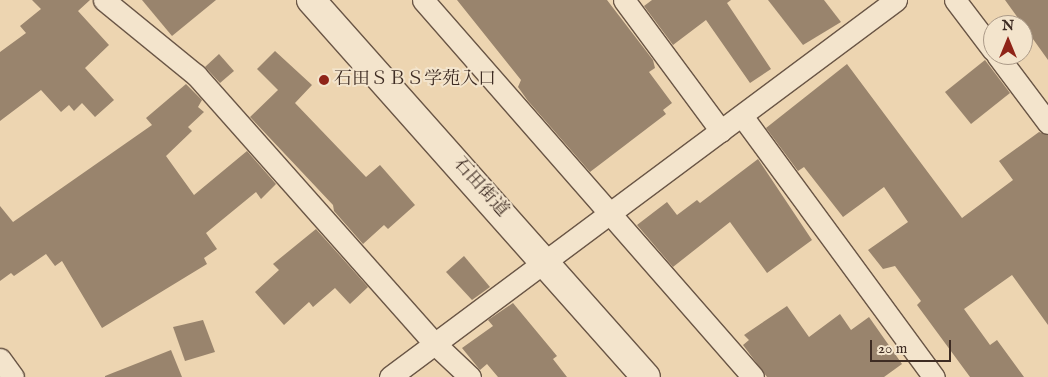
<!DOCTYPE html>
<html>
<head>
<meta charset="utf-8">
<style>
  body { margin:0 }
  #map { position:relative; width:1048px; height:377px; overflow:hidden; background:#edd5b1; font-family:"IM FELL English","Noto Serif JP",serif }
  div>[style] { position:absolute }
  .building>* { inset:0; background:#99846d }
  .roads { filter:drop-shadow(1px 0 #6a5646) drop-shadow(-1px 0 #6a5646) drop-shadow(0 1px #6a5646) drop-shadow(0 -1px #6a5646) }
  .street>* { height:21px; margin:-10.5px; padding:0 10.5px; transform-origin:10.5px; border-radius:10.5px; background:#f3e4cc }
  .secondary>* { height:28px; margin:-14px; padding:0 14px; transform-origin:14px; border-radius:14px; background:#f3e4cc }
  .dots>* { width:14px; height:14px; translate:-50% -50%; box-sizing:border-box; border:2px solid #f3e4cc; border-radius:50% }
  span { translate:-50% -50%; white-space:nowrap; text-align:center; line-height:1.15; -webkit-text-stroke:4px #f3e4cc; paint-order:stroke }
  .poi-label { font-size:18px; color:#3e2c23 }
  .left { translate:0 -50%; text-align:left }
  .street-label { font-size:18px; color:#3e2c23 }
  .north { position:absolute; left:983px; top:15px; width:50px; height:50px; box-sizing:border-box; background:#f3e4cc; border:1px solid #ab9a88; border-radius:50%; rotate:0deg; font-size:14px; font-weight:700; line-height:20px; text-align:center; color:#3e2c23 }
  .north::after { content:''; display:block; margin:auto; width:18px; height:22px; background:#8f2418; clip-path:polygon(50% 0,100% 100%,50% 72%,0 100%) }
  .scale { position:absolute; left:870px; top:340px; width:81px; height:22px; box-sizing:border-box; border:2px solid #3e2c23; border-top:0; padding-left:6px; font-size:15px; line-height:18px; white-space:nowrap; color:#3e2c23; -webkit-text-stroke:4px #f3e4cc; paint-order:stroke }
</style>
</head>
<body>
<div id="map">
  <div class="building">
    <div style="clip-path:polygon(32px 0,90px 0,78px 11px,109px 45px,85px 68px,114px 100px,95px 117px,82px 103px,74px 111px,69px 105px,61px 112px,41px 90px,0 121px,0 52px,26px 33px,20px 26px,41px 9px)"></div>
    <div style="clip-path:polygon(142px 0,216px 0,172px 36px)"></div>
    <div style="clip-path:polygon(457px 0,607px 0,653px 60px,655px 68px,649px 72px,672px 103px,663px 110px,666px 114px,590px 172px,528px 101px,518px 87px,521px 80px)"></div>
    <div style="clip-path:polygon(652px 0,731px 0,727px 3px,771px 69px,750px 83px,706px 20px,673px 45px,644px 6px)"></div>
    <div style="clip-path:polygon(768px 0,824px 0,841px 22px,803px 45px)"></div>
    <div style="clip-path:polygon(1005px 0,1048px 0,1048px 60px,1023px 25px)"></div>
    <div style="clip-path:polygon(275px 51px,312px 85px,295px 103px,366px 177px,380px 165px,415px 205px,388px 229px,384px 225px,363px 244px,334px 211px,333px 205px,250px 117px,278px 90px,257px 69px)"></div>
    <div style="clip-path:polygon(219px 54px,234px 71px,220px 83px,205px 67px)"></div>
    <div style="clip-path:polygon(985px 60px,1010px 93px,971px 124px,945px 92px)"></div>
    <div style="clip-path:polygon(847px 64px,962px 218px,1013px 180px,999px 161px,1039px 132px,1048px 135px,1048px 325px,1012px 275px,964px 309px,990px 345px,997px 340px,1024px 377px,970px 377px,917px 305px,921px 301px,895px 266px,883px 269px,868px 250px,908px 222px,884px 187px,843px 217px,804px 167px,798px 171px,766px 128px)"></div>
    <div style="clip-path:polygon(186px 84px,202px 100px,198px 107px,204px 112px,188px 127px,192px 131px,166px 156px,194px 195px,247px 151px,276px 184px,261px 199px,256px 192px,206px 233px,217px 249px,204px 258px,207px 264px,102px 328px,62px 261px,55px 266px,46px 254px,14px 276px,11px 273px,0 281px,0 206px,13px 222px,152px 125px,146px 118px)"></div>
    <div style="clip-path:polygon(758px 159px,812px 240px,767px 273px,730px 222px,673px 267px,637px 225px,667px 202px,677px 215px,697px 200px,700px 203px)"></div>
    <div style="clip-path:polygon(316px 229px,368px 287px,350px 304px,335px 288px,313px 307px,309px 302px,284px 325px,255px 292px,279px 270px,273px 264px)"></div>
    <div style="clip-path:polygon(464px 256px,490px 287px,472px 300px,446px 272px)"></div>
    <div style="clip-path:polygon(513px 303px,557px 356px,553px 359px,567px 377px,498px 377px,487px 364px,480px 370px,462px 348px,493px 326px,488px 320px)"></div>
    <div style="clip-path:polygon(787px 306px,809px 337px,840px 314px,851px 330px,869px 317px,902px 364px,884px 377px,767px 377px,743px 345px,749px 340px,744px 335px)"></div>
    <div style="clip-path:polygon(203px 320px,215px 352px,185px 361px,173px 327px)"></div>
    <div style="clip-path:polygon(171px 350px,182px 377px,105px 377px,105px 376px)"></div>
  </div>
  <div class="roads">
    <div class="street">
      <div style="left:104px;top:0;width:119px;rotate:39.2deg"></div>
      <div style="left:196px;top:75px;width:360px;rotate:48.4deg"></div>
      <div style="left:435px;top:344px;width:48px;rotate:43.3deg"></div>
      <div style="left:423px;top:0;width:501px;rotate:48.8deg"></div>
      <div style="left:624px;top:0;width:163px;rotate:53.5deg"></div>
      <div style="left:955px;top:0;width:63px;rotate:52.8deg"></div>
      <div style="left:997px;top:55px;width:85px;rotate:53.1deg"></div>
      <div style="left:742px;top:116px;width:324px;rotate:53.7deg"></div>
      <div style="left:0;top:359px;width:22px;rotate:54deg"></div>
      <div style="left:390px;top:377px;width:631px;rotate:-36.69deg"></div>
    </div>
    <div class="secondary">
      <div style="left:311px;top:0;width:504px;rotate:48.38deg"></div>
    </div>
  </div>
  <div class="dots">
    <div style="left:324px;top:80px;background:#8f2418"></div>
  </div>
  <div class="poi-label">
    <span class="left" style="left:334px;top:80px">石田ＳＢＳ学苑入口</span>
  </div>
  <div class="street-label">
    <span style="left:480px;top:188px;rotate:48deg">石田街道</span>
  </div>
  <div class="north">N</div>
  <div class="scale">20 m</div>
</div>
</body>
</html>
